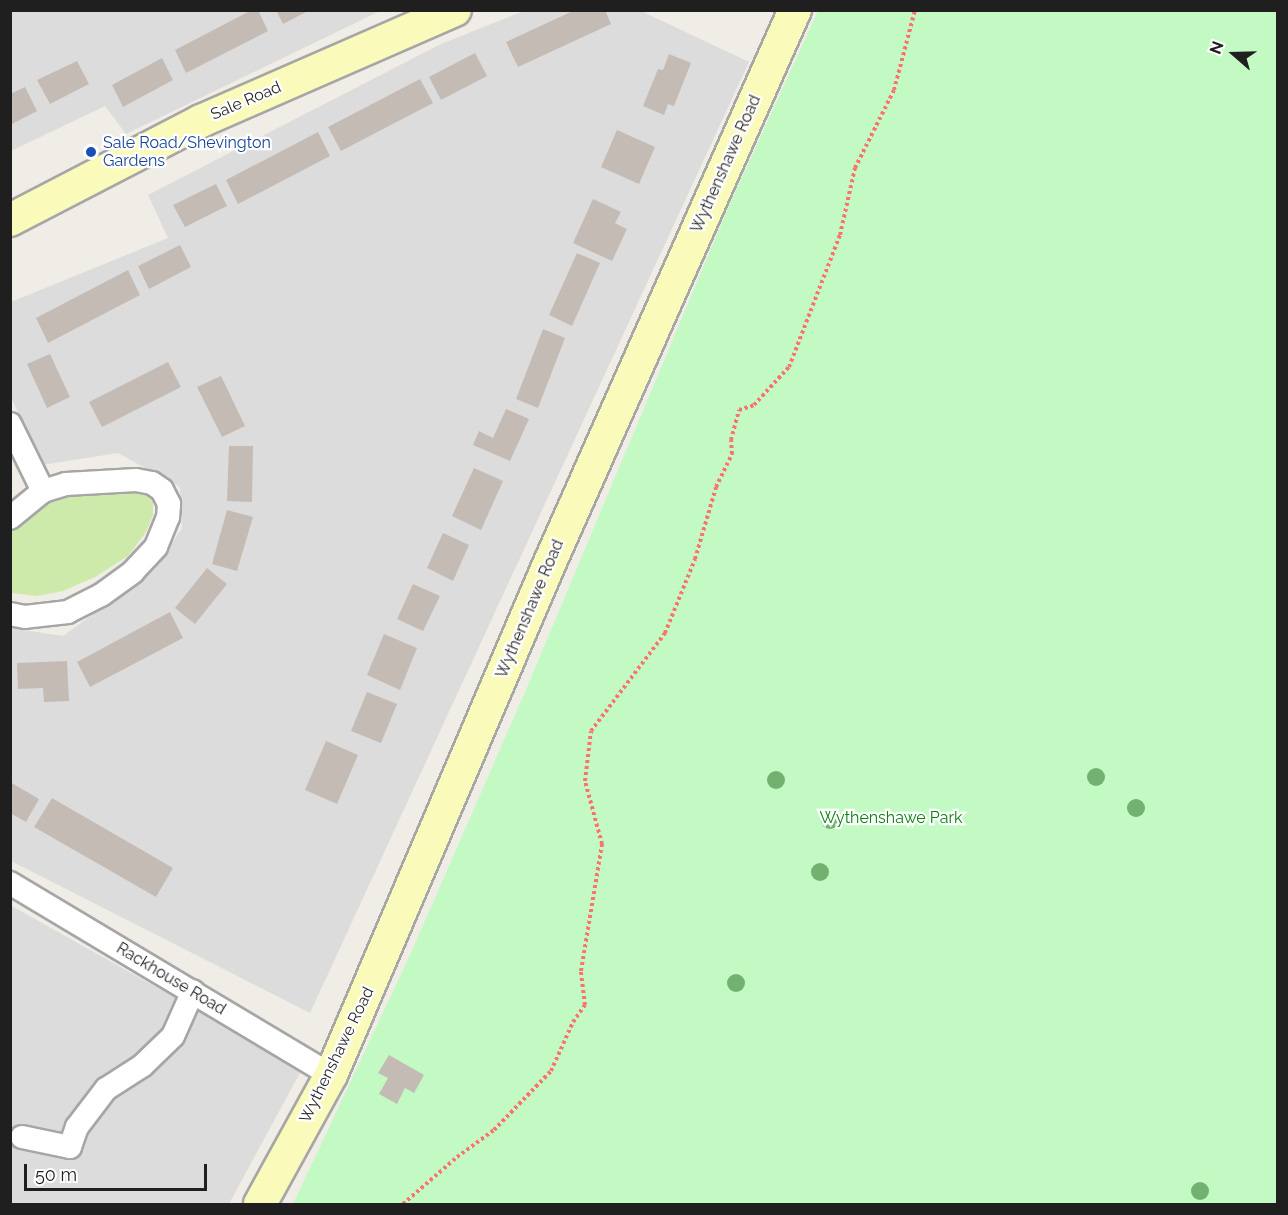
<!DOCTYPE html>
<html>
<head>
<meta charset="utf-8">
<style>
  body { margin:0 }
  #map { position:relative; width:1288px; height:1215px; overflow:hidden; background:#f0ece6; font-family:Raleway,sans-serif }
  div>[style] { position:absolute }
  .residential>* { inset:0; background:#dddcdc }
  .grass>* { inset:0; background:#cdeaab }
  .park>* { inset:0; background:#c3fac4 }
  .building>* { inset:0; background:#c5bbb5 }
  .path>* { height:4px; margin-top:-2px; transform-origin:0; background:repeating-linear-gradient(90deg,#fb736c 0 3px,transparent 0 6px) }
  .roads { filter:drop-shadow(2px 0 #a6a6a6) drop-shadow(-2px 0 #a6a6a6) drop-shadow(0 2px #a6a6a6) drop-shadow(0 -2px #a6a6a6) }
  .street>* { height:22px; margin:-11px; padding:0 11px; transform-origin:11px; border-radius:11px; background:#fff }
  .secondary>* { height:32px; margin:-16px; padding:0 16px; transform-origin:16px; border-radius:16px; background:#fafaba }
  .trees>* { width:18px; height:18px; margin:-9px; border-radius:50%; background:#72b170 }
  .dots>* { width:16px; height:16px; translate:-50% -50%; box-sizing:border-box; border:3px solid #fff; border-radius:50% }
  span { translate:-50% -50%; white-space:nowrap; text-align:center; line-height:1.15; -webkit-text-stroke:4.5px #fff; paint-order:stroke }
  .street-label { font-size:16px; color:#1f1f1f }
  .transit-label { font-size:16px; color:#164399 }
  .left { translate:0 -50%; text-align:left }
  .park-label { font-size:16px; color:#0b800f }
  .frame { position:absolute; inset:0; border:12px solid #1f1f1f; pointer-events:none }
  .north { position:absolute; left:1204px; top:24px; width:60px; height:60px; -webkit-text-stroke:4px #fff; paint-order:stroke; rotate:290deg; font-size:16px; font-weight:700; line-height:24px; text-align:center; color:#1f1f1f }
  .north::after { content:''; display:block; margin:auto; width:21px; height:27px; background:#1f1f1f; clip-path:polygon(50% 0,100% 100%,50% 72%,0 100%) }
  .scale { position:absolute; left:24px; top:1164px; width:183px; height:27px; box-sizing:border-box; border:3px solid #1f1f1f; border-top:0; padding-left:8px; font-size:18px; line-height:21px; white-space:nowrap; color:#1f1f1f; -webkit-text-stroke:4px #fff; paint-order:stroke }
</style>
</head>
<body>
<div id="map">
  <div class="residential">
    <div style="clip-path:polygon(10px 11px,380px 11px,126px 134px,105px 106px,11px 151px)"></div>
    <div style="clip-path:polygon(524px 11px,641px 11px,749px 62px,310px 1013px,11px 861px,10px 628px,63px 636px,154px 570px,182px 528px,180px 487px,118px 453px,42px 465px,11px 397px,11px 302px,168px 238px,148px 195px,441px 44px)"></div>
    <div style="clip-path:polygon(10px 905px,302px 1069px,229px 1204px,11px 1204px)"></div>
  </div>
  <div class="grass">
    <div style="clip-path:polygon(110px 487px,143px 492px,153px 502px,153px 515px,146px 532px,128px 556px,95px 577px,63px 591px,37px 596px,11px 593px,11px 533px,29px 516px,50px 503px,78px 492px)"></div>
  </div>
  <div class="park">
    <div style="clip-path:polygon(818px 11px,1277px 11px,1277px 1204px,293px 1204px,410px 955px,525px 692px,728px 208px)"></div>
  </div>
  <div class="building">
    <div style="clip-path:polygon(252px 10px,258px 10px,268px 31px,186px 73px,175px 50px)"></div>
    <div style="clip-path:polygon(276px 10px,310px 10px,283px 24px)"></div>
    <div style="clip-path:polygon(575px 10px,605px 10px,611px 24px,518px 67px,506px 42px)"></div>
    <div style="clip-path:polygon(475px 53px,487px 76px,441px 100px,429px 77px)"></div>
    <div style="clip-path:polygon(669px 54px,691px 63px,674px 106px,668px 104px,664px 115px,643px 106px,658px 69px,663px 70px)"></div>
    <div style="clip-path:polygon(162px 58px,173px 80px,123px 107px,112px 85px)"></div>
    <div style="clip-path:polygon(77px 61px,89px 84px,50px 104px,37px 80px)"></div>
    <div style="clip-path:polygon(420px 79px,433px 103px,341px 151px,328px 127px)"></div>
    <div style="clip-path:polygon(25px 87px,37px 111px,10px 125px,10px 94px)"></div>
    <div style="clip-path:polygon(617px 130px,655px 147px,639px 184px,601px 167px)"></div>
    <div style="clip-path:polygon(318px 132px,330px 156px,238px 204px,226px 180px)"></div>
    <div style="clip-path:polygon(216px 184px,227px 206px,185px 227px,173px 205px)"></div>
    <div style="clip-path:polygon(593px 199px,621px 212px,615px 223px,627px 229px,612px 261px,573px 243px)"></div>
    <div style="clip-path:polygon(180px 245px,191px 267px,149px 289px,138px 266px)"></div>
    <div style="clip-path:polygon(577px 253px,600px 263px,572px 326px,549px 315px)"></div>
    <div style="clip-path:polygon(128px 270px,140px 295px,48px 343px,36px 318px)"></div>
    <div style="clip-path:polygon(543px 329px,565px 338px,538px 408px,516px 399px)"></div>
    <div style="clip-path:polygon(50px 354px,70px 397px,47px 408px,27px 364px)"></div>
    <div style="clip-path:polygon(168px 362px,181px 387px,102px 427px,89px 402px)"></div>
    <div style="clip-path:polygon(221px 376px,245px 426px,222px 437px,197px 387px)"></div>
    <div style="clip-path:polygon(506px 409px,529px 419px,510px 461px,473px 445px,479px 431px,493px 438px)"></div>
    <div style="clip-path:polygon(229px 446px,253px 446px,252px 502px,227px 501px)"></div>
    <div style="clip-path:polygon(474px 468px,503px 481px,481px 530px,452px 516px)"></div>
    <div style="clip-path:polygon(227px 510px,253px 517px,237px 571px,212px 564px)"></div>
    <div style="clip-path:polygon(443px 533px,469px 545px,453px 581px,427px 568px)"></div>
    <div style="clip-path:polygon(207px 568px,227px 584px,195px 624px,175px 608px)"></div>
    <div style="clip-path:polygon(413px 584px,440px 596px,423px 631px,397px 619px)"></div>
    <div style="clip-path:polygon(170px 612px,183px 638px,90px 687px,77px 662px)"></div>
    <div style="clip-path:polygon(384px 634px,417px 648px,400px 690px,367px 675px)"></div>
    <div style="clip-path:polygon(67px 661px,69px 701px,44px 702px,43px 688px,18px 689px,17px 663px)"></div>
    <div style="clip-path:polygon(367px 692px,397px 704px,381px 743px,351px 731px)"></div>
    <div style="clip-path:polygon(326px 741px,358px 755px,337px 804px,305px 790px)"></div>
    <div style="clip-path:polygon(10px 782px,39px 799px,26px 822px,10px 813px)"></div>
    <div style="clip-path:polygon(52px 798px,173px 868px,156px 897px,34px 827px)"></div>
    <div style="clip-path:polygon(389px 1055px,424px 1075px,414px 1093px,405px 1088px,397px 1104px,379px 1094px,388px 1078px,378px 1073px)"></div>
  </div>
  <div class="path">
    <div style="left:403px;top:1204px;width:72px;rotate:-41deg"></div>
    <div style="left:457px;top:1157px;width:46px;rotate:-36.1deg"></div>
    <div style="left:494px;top:1130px;width:82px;rotate:-46deg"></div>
    <div style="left:551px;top:1071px;width:54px;rotate:-65.8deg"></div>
    <div style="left:573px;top:1022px;width:21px;rotate:-55deg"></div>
    <div style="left:585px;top:1005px;width:34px;rotate:-97deg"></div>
    <div style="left:581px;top:971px;width:129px;rotate:-80.6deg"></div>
    <div style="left:602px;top:844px;width:65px;rotate:-105.1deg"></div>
    <div style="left:585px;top:781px;width:50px;rotate:-83.2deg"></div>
    <div style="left:591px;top:731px;width:123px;rotate:-52.9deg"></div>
    <div style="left:665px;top:633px;width:80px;rotate:-67.9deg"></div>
    <div style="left:695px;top:559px;width:75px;rotate:-73.7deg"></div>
    <div style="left:716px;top:487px;width:37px;rotate:-64deg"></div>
    <div style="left:732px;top:454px;width:14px;rotate:-94deg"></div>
    <div style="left:731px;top:440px;width:31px;rotate:-75deg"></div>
    <div style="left:739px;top:410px;width:16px;rotate:-18deg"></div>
    <div style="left:754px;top:405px;width:52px;rotate:-47.4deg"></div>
    <div style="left:789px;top:367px;width:142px;rotate:-68.9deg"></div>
    <div style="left:840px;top:235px;width:69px;rotate:-77.4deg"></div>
    <div style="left:855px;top:168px;width:87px;rotate:-63.4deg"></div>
    <div style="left:894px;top:90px;width:83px;rotate:-75.3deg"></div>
  </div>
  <div class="roads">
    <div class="street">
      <div style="left:10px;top:424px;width:75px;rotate:63.8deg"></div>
      <div style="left:10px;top:518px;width:43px;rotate:-39.3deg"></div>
      <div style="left:43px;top:491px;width:24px;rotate:-17deg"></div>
      <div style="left:66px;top:484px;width:70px;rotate:-3.3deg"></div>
      <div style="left:136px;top:480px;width:16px;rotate:11deg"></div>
      <div style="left:152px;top:483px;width:12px;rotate:35deg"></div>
      <div style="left:162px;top:490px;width:16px;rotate:63deg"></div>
      <div style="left:169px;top:504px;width:13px;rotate:94deg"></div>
      <div style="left:168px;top:517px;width:32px;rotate:112deg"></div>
      <div style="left:156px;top:547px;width:34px;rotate:133deg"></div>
      <div style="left:133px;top:572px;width:39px;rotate:144deg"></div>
      <div style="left:101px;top:595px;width:37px;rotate:153deg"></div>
      <div style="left:68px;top:612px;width:43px;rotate:173.4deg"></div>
      <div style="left:25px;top:617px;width:15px;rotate:-169deg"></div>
      <div style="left:10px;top:883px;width:374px;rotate:30.9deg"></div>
      <div style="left:22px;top:1137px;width:49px;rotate:11.8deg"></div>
      <div style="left:70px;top:1147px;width:21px;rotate:-71deg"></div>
      <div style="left:77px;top:1127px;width:48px;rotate:-52.7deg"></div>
      <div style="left:106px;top:1089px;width:43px;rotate:-32.6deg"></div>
      <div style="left:142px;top:1066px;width:43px;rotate:-44.1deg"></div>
      <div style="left:173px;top:1036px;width:49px;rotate:-66deg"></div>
    </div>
    <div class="secondary">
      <div style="left:10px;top:220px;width:215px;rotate:-27.4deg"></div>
      <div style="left:201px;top:121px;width:277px;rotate:-23.6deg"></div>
      <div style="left:260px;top:1204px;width:147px;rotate:-61.2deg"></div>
      <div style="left:331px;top:1075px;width:550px;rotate:-66.88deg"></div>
      <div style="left:547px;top:569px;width:612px;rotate:-66.08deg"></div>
    </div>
  </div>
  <div class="trees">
    <div style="left:1096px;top:777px"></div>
    <div style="left:776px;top:780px"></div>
    <div style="left:1136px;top:808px"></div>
    <div style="left:830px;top:820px"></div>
    <div style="left:820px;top:872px"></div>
    <div style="left:736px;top:983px"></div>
    <div style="left:1200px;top:1191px"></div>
  </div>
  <div class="dots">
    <div style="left:91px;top:152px;background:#1a4fb4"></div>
  </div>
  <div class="street-label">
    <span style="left:246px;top:101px;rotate:-23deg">Sale Road</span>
    <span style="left:726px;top:164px;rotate:-66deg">Wythenshawe Road</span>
    <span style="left:530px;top:609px;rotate:-67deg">Wythenshawe Road</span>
    <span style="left:171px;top:979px;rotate:31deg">Rackhouse Road</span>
    <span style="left:337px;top:1055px;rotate:-64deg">Wythenshawe Road</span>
  </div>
  <div class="transit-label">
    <span class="left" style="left:103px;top:152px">Sale Road/Shevington<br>Gardens</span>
  </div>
  <div class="park-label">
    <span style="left:891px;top:818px">Wythenshawe Park</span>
  </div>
  <div class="frame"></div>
  <div class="north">N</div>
  <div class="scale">50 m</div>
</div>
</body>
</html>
